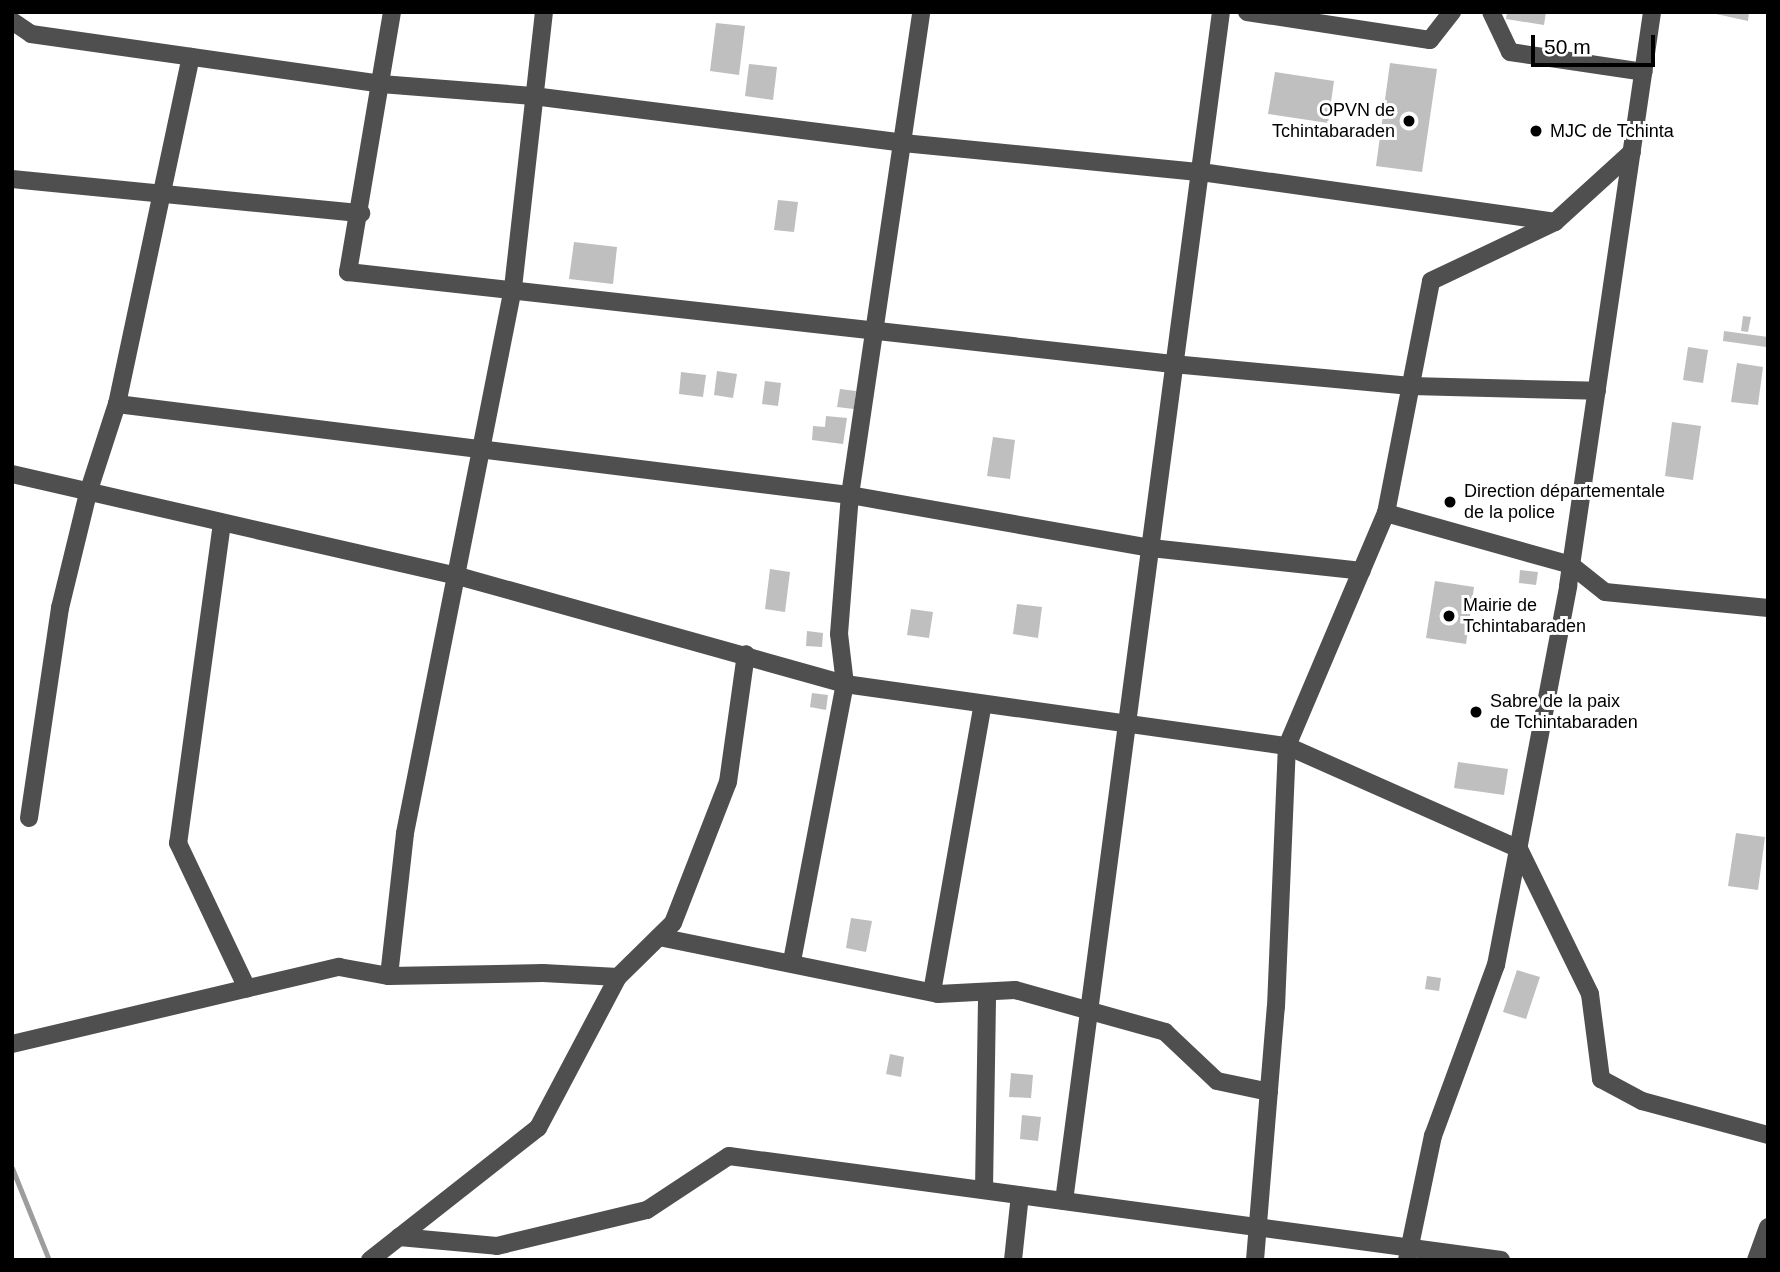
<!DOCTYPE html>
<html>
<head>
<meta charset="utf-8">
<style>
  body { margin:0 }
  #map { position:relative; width:1780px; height:1272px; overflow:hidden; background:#fff; font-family:Helvetica,sans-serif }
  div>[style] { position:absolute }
  .stream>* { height:5px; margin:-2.5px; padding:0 2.5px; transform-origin:2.5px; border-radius:2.5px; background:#9d9d9d }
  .building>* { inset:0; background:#bfbfbf }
  .minor>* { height:18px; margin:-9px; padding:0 9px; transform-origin:9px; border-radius:9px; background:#4f4f4f }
  .dots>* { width:19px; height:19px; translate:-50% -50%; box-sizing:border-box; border:4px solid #fff; border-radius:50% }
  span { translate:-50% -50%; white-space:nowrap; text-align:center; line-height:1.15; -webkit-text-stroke:6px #fff; paint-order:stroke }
  .poi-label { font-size:18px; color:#000 }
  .right { translate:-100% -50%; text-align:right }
  .left { translate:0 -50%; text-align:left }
  .frame { position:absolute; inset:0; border:14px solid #000; pointer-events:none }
  .scale { position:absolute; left:1531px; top:35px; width:124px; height:32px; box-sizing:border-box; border:4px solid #000; border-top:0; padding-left:9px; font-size:21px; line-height:24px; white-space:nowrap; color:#000; -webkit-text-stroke:5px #fff; paint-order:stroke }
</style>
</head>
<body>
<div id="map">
  <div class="stream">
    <div style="left:12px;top:1168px;width:99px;rotate:68.1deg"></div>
  </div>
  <div class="building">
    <div style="clip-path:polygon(1507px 12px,1546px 12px,1544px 25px,1506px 19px)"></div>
    <div style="clip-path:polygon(1707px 12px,1749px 12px,1748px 21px)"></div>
    <div style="clip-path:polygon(716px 23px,745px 26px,739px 75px,710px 71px)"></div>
    <div style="clip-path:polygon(1390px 63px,1437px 69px,1422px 172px,1376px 166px)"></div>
    <div style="clip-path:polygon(749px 64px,777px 67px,773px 100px,745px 96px)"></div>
    <div style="clip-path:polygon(1275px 72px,1334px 81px,1328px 123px,1268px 114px)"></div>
    <div style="clip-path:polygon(778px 200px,798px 202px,794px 232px,774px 230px)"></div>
    <div style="clip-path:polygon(574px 242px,617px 247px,613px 284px,569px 279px)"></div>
    <div style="clip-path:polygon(1743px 316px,1751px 317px,1748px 332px,1741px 331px)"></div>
    <div style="clip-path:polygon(1724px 331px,1768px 337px,1766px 347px,1723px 341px)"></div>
    <div style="clip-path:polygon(1688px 347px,1708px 350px,1703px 383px,1683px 380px)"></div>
    <div style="clip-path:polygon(1737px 363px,1763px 367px,1758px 405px,1731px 402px)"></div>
    <div style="clip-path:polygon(717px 371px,737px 374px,733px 398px,714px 395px)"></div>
    <div style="clip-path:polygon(681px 372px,706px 375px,703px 397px,679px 394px)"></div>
    <div style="clip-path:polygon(765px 381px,781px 383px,778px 406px,762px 404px)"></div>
    <div style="clip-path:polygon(840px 389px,856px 391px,854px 409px,837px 407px)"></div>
    <div style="clip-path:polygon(826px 416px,847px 418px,843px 444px,812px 440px,813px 426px,825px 427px)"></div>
    <div style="clip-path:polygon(1672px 422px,1701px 426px,1693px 480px,1665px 476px)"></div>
    <div style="clip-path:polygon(993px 437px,1015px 440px,1010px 479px,987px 476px)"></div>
    <div style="clip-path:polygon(770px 569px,790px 572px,785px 612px,765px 609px)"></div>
    <div style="clip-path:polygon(1520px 570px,1538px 572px,1536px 585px,1519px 583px)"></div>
    <div style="clip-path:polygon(1435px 581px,1474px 587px,1466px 644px,1426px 638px)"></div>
    <div style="clip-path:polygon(1017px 604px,1042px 607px,1038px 638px,1013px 634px)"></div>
    <div style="clip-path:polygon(911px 609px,933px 612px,929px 638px,907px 635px)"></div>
    <div style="clip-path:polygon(807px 631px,823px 633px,822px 647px,806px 646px)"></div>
    <div style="clip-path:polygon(812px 693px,828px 695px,826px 710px,810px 707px)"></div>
    <div style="clip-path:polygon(1458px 762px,1508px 769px,1504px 795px,1454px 788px)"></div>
    <div style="clip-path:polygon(1736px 833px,1765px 837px,1758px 890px,1728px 886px)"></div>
    <div style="clip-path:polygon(851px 918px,872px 921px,866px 952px,846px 948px)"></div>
    <div style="clip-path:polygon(1517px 970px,1540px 977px,1526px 1019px,1503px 1012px)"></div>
    <div style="clip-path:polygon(1427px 976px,1441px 978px,1439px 991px,1425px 989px)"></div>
    <div style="clip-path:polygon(890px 1054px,904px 1057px,901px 1077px,886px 1074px)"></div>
    <div style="clip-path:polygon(1011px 1073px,1033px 1075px,1031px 1098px,1009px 1097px)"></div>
    <div style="clip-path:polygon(1022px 1115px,1041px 1117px,1038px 1141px,1020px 1139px)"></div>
  </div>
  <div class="minor">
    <div style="left:392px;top:12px;width:264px;rotate:99.6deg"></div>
    <div style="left:348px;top:272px;width:830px;rotate:6.36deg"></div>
    <div style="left:1173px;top:364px;width:239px;rotate:5.3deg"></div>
    <div style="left:1411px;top:386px;width:186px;rotate:1.5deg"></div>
    <div style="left:1247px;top:12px;width:185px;rotate:8.7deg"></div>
    <div style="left:1430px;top:40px;width:36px;rotate:-52deg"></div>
    <div style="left:1491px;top:12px;width:44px;rotate:64.6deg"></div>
    <div style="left:1510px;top:52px;width:135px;rotate:8.5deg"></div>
    <div style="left:12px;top:21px;width:23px;rotate:34deg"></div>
    <div style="left:31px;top:34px;width:354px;rotate:8.1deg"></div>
    <div style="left:381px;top:84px;width:152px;rotate:4.5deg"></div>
    <div style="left:533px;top:96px;width:373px;rotate:7.2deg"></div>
    <div style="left:903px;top:143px;width:299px;rotate:5.6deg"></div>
    <div style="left:1201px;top:172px;width:358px;rotate:8deg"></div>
    <div style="left:12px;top:179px;width:351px;rotate:5.6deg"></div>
    <div style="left:117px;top:404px;width:739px;rotate:7.08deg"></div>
    <div style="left:850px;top:495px;width:306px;rotate:10deg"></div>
    <div style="left:1151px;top:548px;width:212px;rotate:6.2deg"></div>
    <div style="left:12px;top:474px;width:458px;rotate:12.9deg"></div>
    <div style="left:458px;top:576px;width:402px;rotate:15.6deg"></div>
    <div style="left:845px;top:684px;width:446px;rotate:8deg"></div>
    <div style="left:1287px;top:746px;width:254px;rotate:23.9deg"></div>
    <div style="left:1519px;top:849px;width:161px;rotate:63.9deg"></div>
    <div style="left:1590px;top:994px;width:86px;rotate:82.6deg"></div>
    <div style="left:1601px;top:1079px;width:47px;rotate:28.2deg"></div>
    <div style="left:1642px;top:1101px;width:131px;rotate:15.1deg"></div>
    <div style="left:1386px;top:513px;width:192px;rotate:15.7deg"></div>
    <div style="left:1571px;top:565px;width:43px;rotate:38.5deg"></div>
    <div style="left:1605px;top:592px;width:164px;rotate:5.6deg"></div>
    <div style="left:222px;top:523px;width:323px;rotate:97.8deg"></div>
    <div style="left:178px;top:843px;width:161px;rotate:64.6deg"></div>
    <div style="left:29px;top:818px;width:212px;rotate:-81.6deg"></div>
    <div style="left:60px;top:608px;width:118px;rotate:-76.3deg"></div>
    <div style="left:88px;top:493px;width:94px;rotate:-72deg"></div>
    <div style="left:117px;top:404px;width:355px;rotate:-78deg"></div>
    <div style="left:659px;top:937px;width:285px;rotate:11.5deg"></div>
    <div style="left:938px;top:994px;width:77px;rotate:-3deg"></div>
    <div style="left:1015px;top:990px;width:156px;rotate:15.6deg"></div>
    <div style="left:1165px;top:1032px;width:71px;rotate:43.3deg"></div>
    <div style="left:1217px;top:1081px;width:53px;rotate:11.9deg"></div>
    <div style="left:792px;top:961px;width:282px;rotate:-79.2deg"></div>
    <div style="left:845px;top:684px;width:50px;rotate:-96.8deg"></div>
    <div style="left:839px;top:634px;width:139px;rotate:-85.5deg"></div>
    <div style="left:850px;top:495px;width:488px;rotate:-81.6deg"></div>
    <div style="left:389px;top:976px;width:144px;rotate:-83.6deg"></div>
    <div style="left:405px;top:833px;width:556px;rotate:-78.79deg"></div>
    <div style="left:513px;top:288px;width:278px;rotate:-83.6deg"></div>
    <div style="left:932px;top:992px;width:292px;rotate:-80deg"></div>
    <div style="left:12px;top:1044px;width:336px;rotate:-13.3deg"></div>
    <div style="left:339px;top:967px;width:51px;rotate:10.2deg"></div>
    <div style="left:389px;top:976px;width:154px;rotate:-1.1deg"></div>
    <div style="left:543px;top:973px;width:75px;rotate:3.1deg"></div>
    <div style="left:984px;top:1190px;width:198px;rotate:-89.1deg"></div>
    <div style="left:1064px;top:1201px;width:1199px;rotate:-82.48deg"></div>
    <div style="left:399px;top:1237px;width:98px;rotate:5.2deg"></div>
    <div style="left:497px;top:1246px;width:154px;rotate:-13.5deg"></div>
    <div style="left:647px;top:1210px;width:98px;rotate:-33.4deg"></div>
    <div style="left:729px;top:1156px;width:779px;rotate:7.67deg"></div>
    <div style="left:370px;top:1260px;width:214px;rotate:-38.2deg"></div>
    <div style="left:538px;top:1128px;width:171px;rotate:-62.1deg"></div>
    <div style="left:618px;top:977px;width:77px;rotate:-44.5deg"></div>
    <div style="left:673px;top:923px;width:151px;rotate:-68.7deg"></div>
    <div style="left:728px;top:782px;width:129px;rotate:-82deg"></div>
    <div style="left:1013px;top:1260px;width:65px;rotate:-83.9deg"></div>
    <div style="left:1255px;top:1260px;width:254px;rotate:-85.3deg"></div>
    <div style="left:1276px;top:1007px;width:261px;rotate:-87.6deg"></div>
    <div style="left:1287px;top:746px;width:253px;rotate:-67deg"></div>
    <div style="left:1386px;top:513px;width:236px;rotate:-79deg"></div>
    <div style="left:1431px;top:281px;width:137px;rotate:-25.4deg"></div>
    <div style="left:1555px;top:222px;width:104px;rotate:-42.3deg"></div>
    <div style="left:1407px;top:1260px;width:127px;rotate:-78.2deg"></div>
    <div style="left:1433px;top:1136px;width:182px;rotate:-69.8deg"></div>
    <div style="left:1496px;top:965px;width:386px;rotate:-79.2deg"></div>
    <div style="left:1568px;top:586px;width:580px;rotate:-81.67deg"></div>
    <div style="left:1756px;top:1260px;width:35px;rotate:-70deg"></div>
  </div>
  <div class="dots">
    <div style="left:1409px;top:121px;background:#000"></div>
    <div style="left:1536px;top:131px;background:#000"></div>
    <div style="left:1450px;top:502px;background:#000"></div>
    <div style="left:1449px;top:616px;background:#000"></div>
    <div style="left:1476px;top:712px;background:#000"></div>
  </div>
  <div class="poi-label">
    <span class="right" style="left:1395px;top:121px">OPVN de<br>Tchintabaraden</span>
    <span class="left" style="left:1550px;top:131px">MJC de Tchinta</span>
    <span class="left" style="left:1464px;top:502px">Direction départementale<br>de la police</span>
    <span class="left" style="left:1463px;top:616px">Mairie de<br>Tchintabaraden</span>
    <span class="left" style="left:1490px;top:712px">Sabre de la paix<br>de Tchintabaraden</span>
  </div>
  <div class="frame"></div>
  <div class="scale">50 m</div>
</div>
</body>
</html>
